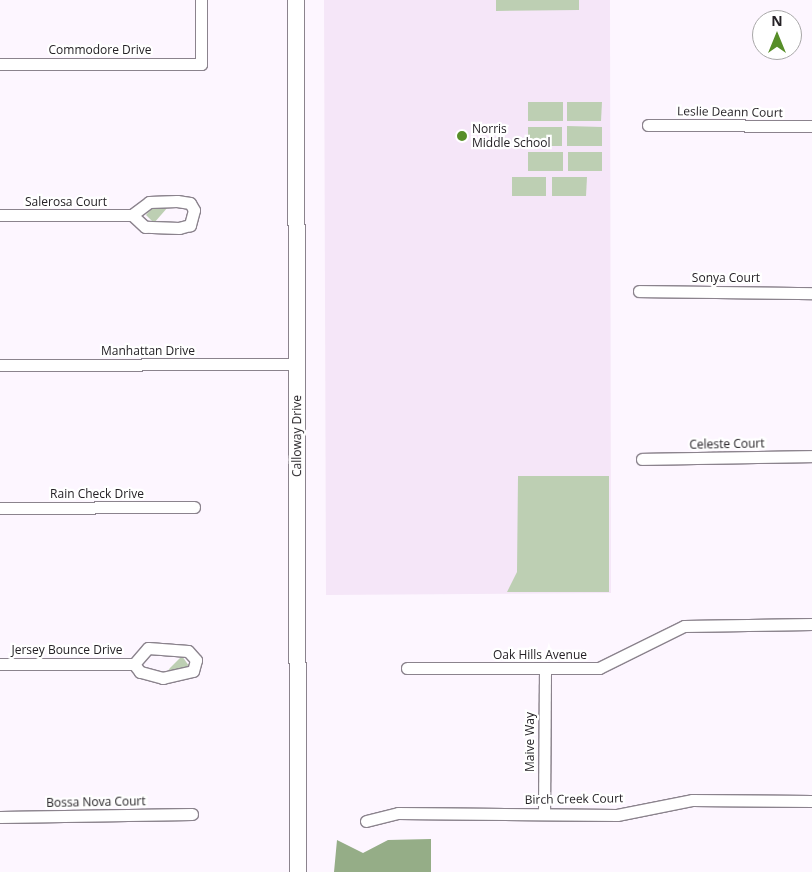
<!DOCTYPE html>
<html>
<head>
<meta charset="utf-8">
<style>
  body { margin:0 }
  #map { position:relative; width:812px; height:872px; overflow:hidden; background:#fdf6ff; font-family:"Open Sans",sans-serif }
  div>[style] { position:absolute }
  .built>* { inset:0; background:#f5e6f8 }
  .green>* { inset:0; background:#bdcfb3 }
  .water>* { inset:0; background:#95ad87 }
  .roads { filter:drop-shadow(1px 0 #8b838d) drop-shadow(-1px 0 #8b838d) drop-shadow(0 1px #8b838d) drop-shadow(0 -1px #8b838d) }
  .minor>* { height:11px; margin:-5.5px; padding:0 5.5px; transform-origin:5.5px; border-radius:5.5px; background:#fff }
  .secondary>* { height:16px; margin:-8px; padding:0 8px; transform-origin:8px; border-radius:8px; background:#fff }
  .dots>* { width:14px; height:14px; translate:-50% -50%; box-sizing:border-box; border:2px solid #fff; border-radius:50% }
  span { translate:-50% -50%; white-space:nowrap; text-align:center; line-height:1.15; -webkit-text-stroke:4.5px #fff; paint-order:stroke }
  .street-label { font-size:12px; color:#252226 }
  .poi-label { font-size:12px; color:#252226 }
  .left { translate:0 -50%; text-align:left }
  .north { position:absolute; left:752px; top:10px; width:50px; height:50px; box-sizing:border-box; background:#fff; border:1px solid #a8a7a8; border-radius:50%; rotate:0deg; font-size:14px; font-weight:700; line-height:20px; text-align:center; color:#252226 }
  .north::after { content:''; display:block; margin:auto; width:18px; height:22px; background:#578e29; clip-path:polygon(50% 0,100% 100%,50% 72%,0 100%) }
</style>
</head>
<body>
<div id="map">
  <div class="built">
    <div style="clip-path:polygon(324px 0,610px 0,611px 593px,326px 595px)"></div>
  </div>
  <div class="green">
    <div style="clip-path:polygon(496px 0,579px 0,579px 10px,496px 11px)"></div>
    <div style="clip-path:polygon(528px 102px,563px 102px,563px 121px,528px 121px)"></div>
    <div style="clip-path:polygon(567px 102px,602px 102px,601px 121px,567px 121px)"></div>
    <div style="clip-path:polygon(567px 126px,602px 127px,602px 146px,567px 146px)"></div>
    <div style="clip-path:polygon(528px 127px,562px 127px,562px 146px,528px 146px)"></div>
    <div style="clip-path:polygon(528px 152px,563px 152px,563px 171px,528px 171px)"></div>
    <div style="clip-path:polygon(568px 152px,602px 152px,602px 171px,568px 171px)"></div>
    <div style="clip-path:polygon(512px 177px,546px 177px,546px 196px,512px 196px)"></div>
    <div style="clip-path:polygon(552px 177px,587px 177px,586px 196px,552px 196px)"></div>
    <div style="clip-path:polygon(153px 207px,168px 207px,154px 223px,146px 215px)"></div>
    <div style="clip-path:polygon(518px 476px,609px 476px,609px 592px,507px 592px,517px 572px)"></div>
    <div style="clip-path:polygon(182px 656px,189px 666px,167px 672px,170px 668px)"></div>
  </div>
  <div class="water">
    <div style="clip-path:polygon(431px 839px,431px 872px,334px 872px,337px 840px,363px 853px,388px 840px)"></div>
  </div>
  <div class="roads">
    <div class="minor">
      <div style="left:0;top:64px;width:201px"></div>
      <div style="left:201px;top:64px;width:64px;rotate:-90deg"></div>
      <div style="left:648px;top:125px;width:164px;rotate:0.3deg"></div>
      <div style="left:0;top:215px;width:132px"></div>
      <div style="left:132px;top:215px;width:21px;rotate:-37deg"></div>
      <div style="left:149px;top:202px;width:28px;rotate:-2deg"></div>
      <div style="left:177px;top:201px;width:13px;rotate:9deg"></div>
      <div style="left:190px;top:203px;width:8px;rotate:60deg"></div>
      <div style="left:194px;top:210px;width:16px;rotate:105deg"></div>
      <div style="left:190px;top:225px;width:11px;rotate:165deg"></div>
      <div style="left:179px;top:228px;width:34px;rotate:-178deg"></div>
      <div style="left:145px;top:227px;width:18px;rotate:-137deg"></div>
      <div style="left:639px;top:291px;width:173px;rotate:0.7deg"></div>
      <div style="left:0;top:365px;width:297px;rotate:-0.2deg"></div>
      <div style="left:642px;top:459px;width:170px;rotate:-1deg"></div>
      <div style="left:0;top:508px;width:194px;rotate:-0.3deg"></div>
      <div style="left:148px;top:648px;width:40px;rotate:4.3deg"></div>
      <div style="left:188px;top:651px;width:12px;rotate:48deg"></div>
      <div style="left:196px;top:660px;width:11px;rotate:105deg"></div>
      <div style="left:193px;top:671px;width:31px;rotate:167deg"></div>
      <div style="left:163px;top:678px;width:24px;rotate:-165deg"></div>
      <div style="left:140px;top:672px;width:10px;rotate:-127deg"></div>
      <div style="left:134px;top:664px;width:21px;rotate:-49deg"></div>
      <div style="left:0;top:664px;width:134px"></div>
      <div style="left:407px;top:668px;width:192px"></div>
      <div style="left:599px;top:668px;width:95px;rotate:-26.3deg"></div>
      <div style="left:684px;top:626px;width:128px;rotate:-0.9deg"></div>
      <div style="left:544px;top:814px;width:145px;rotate:-89.6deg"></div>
      <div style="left:0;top:817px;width:192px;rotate:-0.9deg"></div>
      <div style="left:366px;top:821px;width:33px;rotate:-14deg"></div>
      <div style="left:398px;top:813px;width:219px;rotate:0.5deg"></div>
      <div style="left:617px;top:815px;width:76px;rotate:-11.3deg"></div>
      <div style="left:692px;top:800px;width:120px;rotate:0.5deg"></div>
    </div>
    <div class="secondary">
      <div style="left:296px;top:0;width:872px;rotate:89.87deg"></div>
    </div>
  </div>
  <div class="dots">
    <div style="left:462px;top:136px;background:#578e29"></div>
  </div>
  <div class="street-label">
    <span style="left:100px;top:50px">Commodore Drive</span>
    <span style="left:730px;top:112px;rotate:1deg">Leslie Deann Court</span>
    <span style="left:66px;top:202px">Salerosa Court</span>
    <span style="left:726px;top:278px">Sonya Court</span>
    <span style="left:148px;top:351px">Manhattan Drive</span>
    <span style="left:297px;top:436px;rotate:-90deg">Calloway Drive</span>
    <span style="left:727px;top:444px;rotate:-1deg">Celeste Court</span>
    <span style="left:97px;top:494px">Rain Check Drive</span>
    <span style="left:67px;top:650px">Jersey Bounce Drive</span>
    <span style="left:540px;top:655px">Oak Hills Avenue</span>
    <span style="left:530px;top:742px;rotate:-90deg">Maive Way</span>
    <span style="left:574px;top:799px;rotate:-1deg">Birch Creek Court</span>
    <span style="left:96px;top:802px;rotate:-1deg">Bossa Nova Court</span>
  </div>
  <div class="poi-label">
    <span class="left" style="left:472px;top:136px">Norris<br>Middle School</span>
  </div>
  <div class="north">N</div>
</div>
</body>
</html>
